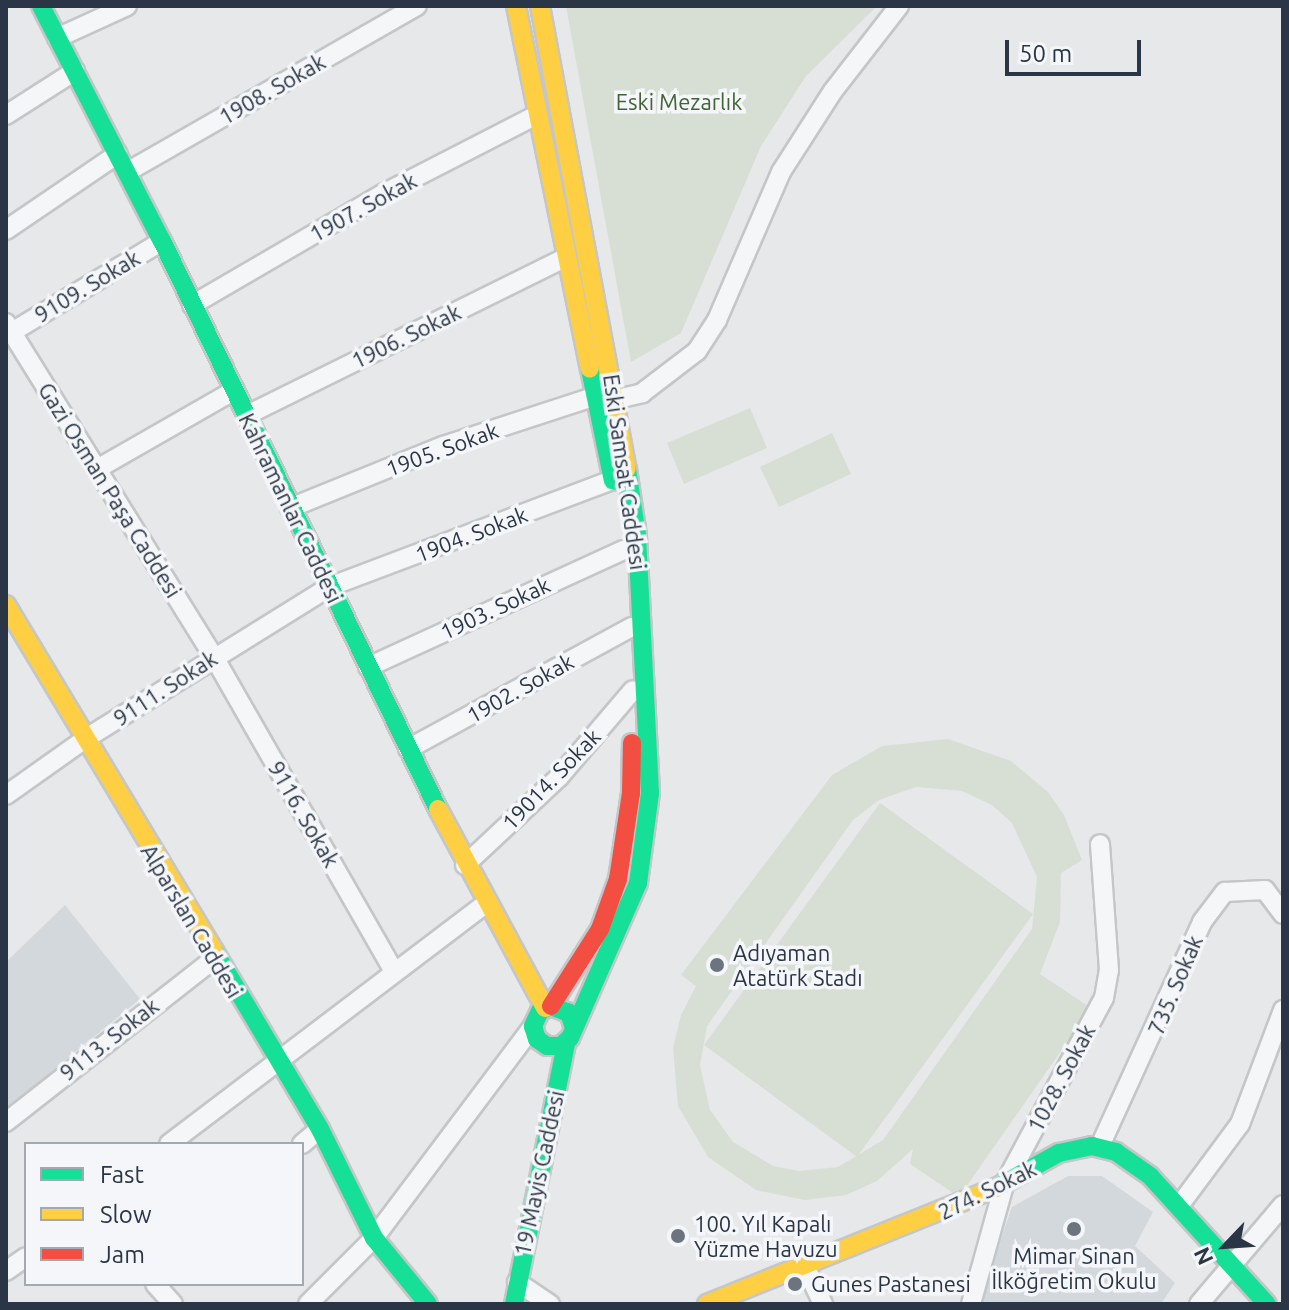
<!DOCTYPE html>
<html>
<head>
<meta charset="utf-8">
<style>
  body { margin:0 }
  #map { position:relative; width:1289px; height:1310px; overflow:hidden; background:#e6e8ea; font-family:Ubuntu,sans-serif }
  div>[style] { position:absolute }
  .built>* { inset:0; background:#d3d8dd }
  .green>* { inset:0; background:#d7dfd5 }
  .roads { filter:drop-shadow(2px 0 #c4c6c8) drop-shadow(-2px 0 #c4c6c8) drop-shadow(0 2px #c4c6c8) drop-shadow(0 -2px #c4c6c8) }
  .street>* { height:18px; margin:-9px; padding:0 9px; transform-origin:9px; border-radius:9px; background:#f5f6f7 }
  .fast>* { height:18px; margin:-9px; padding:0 9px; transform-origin:9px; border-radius:9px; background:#16e098 }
  .slow>* { height:18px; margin:-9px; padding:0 9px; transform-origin:9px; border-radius:9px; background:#ffcf43 }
  .jam>* { height:18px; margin:-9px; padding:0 9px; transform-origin:9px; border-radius:9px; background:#f24e42 }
  .dots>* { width:22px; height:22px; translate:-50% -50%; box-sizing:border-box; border:4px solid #f4f6f9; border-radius:50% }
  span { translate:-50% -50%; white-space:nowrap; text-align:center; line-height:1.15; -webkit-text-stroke:7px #f4f6f9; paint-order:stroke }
  .street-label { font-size:22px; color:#2a3646 }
  .park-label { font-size:22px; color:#426336 }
  .poi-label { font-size:22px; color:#2a3646 }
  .left { translate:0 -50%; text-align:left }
  .frame { position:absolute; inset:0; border:8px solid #2a3646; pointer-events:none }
  .legend { position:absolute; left:24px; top:1142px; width:280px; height:144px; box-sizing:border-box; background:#f4f6f9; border:2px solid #a3a9b1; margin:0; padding:10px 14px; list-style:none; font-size:24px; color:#2a3646 }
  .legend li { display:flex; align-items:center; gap:16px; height:40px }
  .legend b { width:40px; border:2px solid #a3a9b1 }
  .north { position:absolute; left:1185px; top:1206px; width:80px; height:80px; -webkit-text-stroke:6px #f4f6f9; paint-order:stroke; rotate:245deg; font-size:22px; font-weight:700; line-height:32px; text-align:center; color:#2a3646 }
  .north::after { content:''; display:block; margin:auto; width:28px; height:36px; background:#2a3646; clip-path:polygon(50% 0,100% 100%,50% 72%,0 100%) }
  .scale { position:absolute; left:1005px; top:40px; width:136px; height:36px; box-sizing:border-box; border:4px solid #2a3646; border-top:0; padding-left:10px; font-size:24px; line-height:28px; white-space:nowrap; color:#2a3646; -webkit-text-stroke:6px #f4f6f9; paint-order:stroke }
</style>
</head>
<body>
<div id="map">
  <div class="built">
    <div style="clip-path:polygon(65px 905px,140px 999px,6px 1109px,6px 962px)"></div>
    <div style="clip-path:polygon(1068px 1176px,1102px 1176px,1153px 1212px,1135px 1246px,1175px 1283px,1161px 1304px,978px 1304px,1012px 1207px)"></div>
  </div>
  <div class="green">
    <div style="clip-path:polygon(566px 6px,877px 6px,806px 76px,761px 146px,681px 333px,631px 362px)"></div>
    <div style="clip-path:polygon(750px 408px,767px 448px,684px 484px,667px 443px)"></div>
    <div style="clip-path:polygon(832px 433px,851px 474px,779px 507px,760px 467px)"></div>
    <div style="clip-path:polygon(evenodd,948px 739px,1011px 761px,1048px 792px,1064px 815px,1082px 860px,1061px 873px,1060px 922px,1040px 974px,1091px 1008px,959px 1197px,910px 1164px,913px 1149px,877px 1181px,846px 1195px,805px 1200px,756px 1190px,708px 1157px,678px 1106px,673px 1048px,681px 1015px,696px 986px,681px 975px,832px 775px,882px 746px,948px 739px,916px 787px,962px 791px,992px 805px,1012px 823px,1037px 877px,1032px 929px,883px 1140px,838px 1167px,799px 1171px,773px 1166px,733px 1142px,710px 1110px,700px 1065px,707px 1026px,853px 820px,879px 800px,916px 787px)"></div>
    <div style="clip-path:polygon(880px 803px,1033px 914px,857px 1157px,704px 1045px)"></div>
  </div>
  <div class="roads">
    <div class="street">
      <div style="left:57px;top:38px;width:77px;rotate:-24.6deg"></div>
      <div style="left:6px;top:115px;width:82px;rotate:-32.5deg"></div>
      <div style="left:127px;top:172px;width:334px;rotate:-29.8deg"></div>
      <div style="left:6px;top:230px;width:135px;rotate:-34.2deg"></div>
      <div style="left:192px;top:305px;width:221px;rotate:-30.2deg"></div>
      <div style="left:383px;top:194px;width:173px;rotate:-27.2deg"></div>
      <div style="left:6px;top:323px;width:393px;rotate:58.1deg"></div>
      <div style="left:214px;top:657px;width:362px;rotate:60.2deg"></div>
      <div style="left:12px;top:332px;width:175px;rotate:-31.2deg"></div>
      <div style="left:247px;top:415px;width:356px;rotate:-26.3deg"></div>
      <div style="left:97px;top:469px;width:159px;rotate:-29.8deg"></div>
      <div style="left:290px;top:508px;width:165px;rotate:-22.1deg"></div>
      <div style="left:443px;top:446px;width:161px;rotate:-18.1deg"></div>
      <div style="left:596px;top:396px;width:21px;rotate:8deg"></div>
      <div style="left:617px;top:399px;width:26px;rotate:-13deg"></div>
      <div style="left:642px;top:393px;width:69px;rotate:-37.4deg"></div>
      <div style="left:697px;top:351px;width:37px;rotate:-57deg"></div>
      <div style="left:717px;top:320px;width:161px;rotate:-66.6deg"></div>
      <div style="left:781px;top:172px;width:96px;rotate:-57.3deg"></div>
      <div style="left:833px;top:91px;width:108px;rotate:-52.2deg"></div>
      <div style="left:368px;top:667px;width:281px;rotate:-24.6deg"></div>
      <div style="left:408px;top:749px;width:255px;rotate:-28.6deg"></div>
      <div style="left:6px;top:795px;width:97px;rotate:-35.3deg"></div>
      <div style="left:85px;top:739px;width:287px;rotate:-31.9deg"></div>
      <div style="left:329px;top:587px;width:303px;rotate:-20.7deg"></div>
      <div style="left:465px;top:865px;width:129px;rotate:-43.1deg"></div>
      <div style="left:559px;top:777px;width:114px;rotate:-49.6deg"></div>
      <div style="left:6px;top:1122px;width:264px;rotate:-38.1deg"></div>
      <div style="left:169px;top:1144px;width:397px;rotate:-37.2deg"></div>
      <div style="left:302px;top:1144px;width:23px;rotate:-40deg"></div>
      <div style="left:1100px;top:1146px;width:246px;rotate:-65.5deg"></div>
      <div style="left:1202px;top:922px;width:38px;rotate:-53deg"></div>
      <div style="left:1225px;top:892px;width:40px;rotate:-2.9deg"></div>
      <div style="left:1265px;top:890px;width:30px;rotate:53deg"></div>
      <div style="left:1179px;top:1206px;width:102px;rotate:-53.4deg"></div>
      <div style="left:1240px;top:1124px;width:122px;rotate:-69.3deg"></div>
      <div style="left:803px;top:1262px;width:47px;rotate:64.5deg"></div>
      <div style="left:6px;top:1271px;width:24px;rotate:-35deg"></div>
      <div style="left:517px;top:1282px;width:40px;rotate:34deg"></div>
      <div style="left:155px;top:1284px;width:27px;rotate:48deg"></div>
      <div style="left:308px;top:1304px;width:93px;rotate:-45deg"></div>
      <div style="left:374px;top:1238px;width:265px;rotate:-53.1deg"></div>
      <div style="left:971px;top:1304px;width:123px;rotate:-74.5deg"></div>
      <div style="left:1004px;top:1185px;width:212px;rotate:-61.9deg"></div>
      <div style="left:1104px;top:998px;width:28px;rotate:-80deg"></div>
      <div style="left:1109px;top:970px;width:126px;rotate:-94.1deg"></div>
      <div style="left:1199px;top:1304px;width:130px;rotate:-49.7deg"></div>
    </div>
    <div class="fast">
      <div style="left:41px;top:6px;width:264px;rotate:62.8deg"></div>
      <div style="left:162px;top:241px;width:632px;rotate:64.08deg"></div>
      <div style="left:590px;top:369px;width:114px;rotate:78.4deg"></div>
      <div style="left:214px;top:951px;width:207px;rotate:59.2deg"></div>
      <div style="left:320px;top:1129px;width:122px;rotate:63.6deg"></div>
      <div style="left:374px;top:1238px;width:85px;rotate:50.7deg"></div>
      <div style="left:573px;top:1025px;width:13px;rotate:-108deg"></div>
      <div style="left:569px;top:1013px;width:19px;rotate:-159deg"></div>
      <div style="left:551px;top:1006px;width:12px;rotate:156deg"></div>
      <div style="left:540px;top:1011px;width:17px;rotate:115deg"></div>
      <div style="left:533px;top:1026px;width:14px;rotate:73deg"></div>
      <div style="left:537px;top:1039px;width:12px;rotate:35deg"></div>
      <div style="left:547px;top:1046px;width:14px"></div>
      <div style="left:561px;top:1046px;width:12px;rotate:-42deg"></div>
      <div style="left:570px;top:1038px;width:169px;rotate:-66.3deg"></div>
      <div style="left:638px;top:883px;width:91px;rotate:-82.4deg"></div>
      <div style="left:650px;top:793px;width:258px;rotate:-92.9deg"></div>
      <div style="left:637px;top:535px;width:67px;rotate:-98.6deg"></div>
      <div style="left:996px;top:1188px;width:72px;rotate:-29.1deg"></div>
      <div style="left:1059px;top:1153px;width:34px;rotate:-12deg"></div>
      <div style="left:1092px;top:1146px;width:25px;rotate:14deg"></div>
      <div style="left:1116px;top:1152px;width:42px;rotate:35.2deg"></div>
      <div style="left:1150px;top:1176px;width:173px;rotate:47.6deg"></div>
      <div style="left:514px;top:1304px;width:266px;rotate:-78.7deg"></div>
    </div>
    <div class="slow">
      <div style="left:516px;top:6px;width:370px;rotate:78.5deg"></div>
      <div style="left:540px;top:6px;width:471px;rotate:79.4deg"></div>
      <div style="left:6px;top:605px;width:404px;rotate:59deg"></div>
      <div style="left:438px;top:809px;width:226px;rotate:61.7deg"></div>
      <div style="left:707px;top:1304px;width:311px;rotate:-21.9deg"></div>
    </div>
    <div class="jam">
      <div style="left:551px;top:1006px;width:91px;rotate:-57.5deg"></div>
      <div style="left:600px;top:929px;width:53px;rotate:-70.2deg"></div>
      <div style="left:618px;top:879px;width:87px;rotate:-81.4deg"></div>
      <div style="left:631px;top:793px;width:50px;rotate:-88.9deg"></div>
    </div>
  </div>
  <div class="dots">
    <div style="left:717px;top:965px;background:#6c747f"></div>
    <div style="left:1074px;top:1229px;background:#6c747f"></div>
    <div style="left:678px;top:1236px;background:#6c747f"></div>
    <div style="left:795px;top:1284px;background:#6c747f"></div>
  </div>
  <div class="street-label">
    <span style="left:272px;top:89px;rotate:-30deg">1908. Sokak</span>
    <span style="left:363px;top:207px;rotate:-29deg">1907. Sokak</span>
    <span style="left:87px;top:286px;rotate:-31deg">9109. Sokak</span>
    <span style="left:406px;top:336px;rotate:-26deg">1906. Sokak</span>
    <span style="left:442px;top:449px;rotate:-20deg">1905. Sokak</span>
    <span style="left:625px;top:472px;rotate:82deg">Eski Samsat Caddesi</span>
    <span style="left:110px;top:490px;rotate:58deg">Gazi Osman Paşa Caddesi</span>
    <span style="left:291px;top:508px;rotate:64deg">Kahramanlar Caddesi</span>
    <span style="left:471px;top:534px;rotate:-21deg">1904. Sokak</span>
    <span style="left:495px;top:608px;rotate:-25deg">1903. Sokak</span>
    <span style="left:165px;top:688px;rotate:-33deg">9111. Sokak</span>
    <span style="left:520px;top:688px;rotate:-29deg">1902. Sokak</span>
    <span style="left:551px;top:779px;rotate:-46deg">19014. Sokak</span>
    <span style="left:304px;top:814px;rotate:60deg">9116. Sokak</span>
    <span style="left:192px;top:921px;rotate:59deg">Alparslan Caddesi</span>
    <span style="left:1175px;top:985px;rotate:-67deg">735. Sokak</span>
    <span style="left:109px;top:1039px;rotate:-38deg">9113. Sokak</span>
    <span style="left:1061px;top:1078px;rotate:-62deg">1028. Sokak</span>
    <span style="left:539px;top:1173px;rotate:-78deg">19 Mayis Caddesi</span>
    <span style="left:987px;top:1190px;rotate:-26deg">274. Sokak</span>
  </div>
  <div class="park-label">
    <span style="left:679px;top:102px">Eski Mezarlık</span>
  </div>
  <div class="poi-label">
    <span class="left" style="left:733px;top:965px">Adıyaman<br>Atatürk Stadı</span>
    <span class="left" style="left:694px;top:1236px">100. Yıl Kapalı<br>Yüzme Havuzu</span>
    <span style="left:1074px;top:1268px">Mimar Sinan<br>İlköğretim Okulu</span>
    <span class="left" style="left:811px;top:1284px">Gunes Pastanesi</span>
  </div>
  <div class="frame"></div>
  <ul class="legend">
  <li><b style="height:10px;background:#16e098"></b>Fast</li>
  <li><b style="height:10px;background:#ffcf43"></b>Slow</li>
  <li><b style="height:10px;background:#f24e42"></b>Jam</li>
  </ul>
  <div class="north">N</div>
  <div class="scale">50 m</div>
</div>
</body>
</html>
